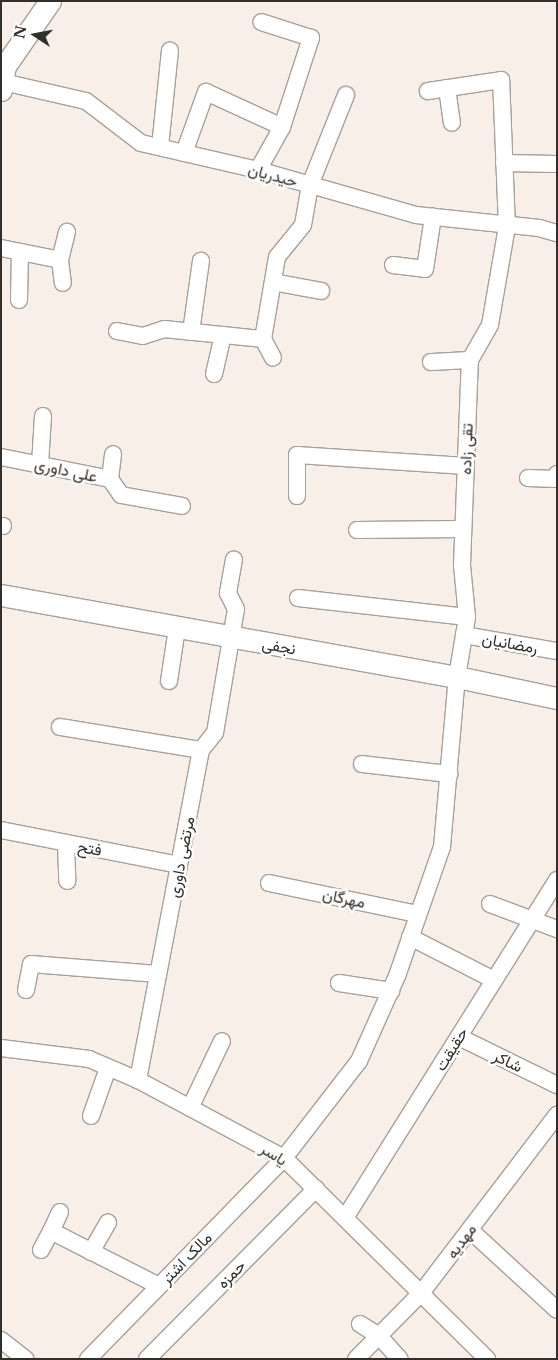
<!DOCTYPE html>
<html>
<head>
<meta charset="utf-8">
<style>
  body { margin:0 }
  #map { position:relative; width:558px; height:1360px; overflow:hidden; background:#f8efe8; font-family:"Libre Baskerville",Vazirmatn,serif }
  div>[style] { position:absolute }
  .roads { filter:drop-shadow(1px 0 #a8a09a) drop-shadow(-1px 0 #a8a09a) drop-shadow(0 1px #a8a09a) drop-shadow(0 -1px #a8a09a) }
  .minor>* { height:16px; margin:-8px; padding:0 8px; transform-origin:8px; border-radius:8px; background:#fff }
  .tertiary>* { height:21px; margin:-10.5px; padding:0 10.5px; transform-origin:10.5px; border-radius:10.5px; background:#fff }
  span { translate:-50% -50%; white-space:nowrap; text-align:center; line-height:1.15; -webkit-text-stroke:5px #fff; paint-order:stroke }
  .street-label { font-size:16px; color:#312e2b }
  .frame { position:absolute; inset:0; border:2px solid #312e2b; pointer-events:none }
  .north { position:absolute; left:10px; top:10px; width:50px; height:50px; -webkit-text-stroke:4px #fff; paint-order:stroke; rotate:281deg; font-size:14px; font-weight:700; line-height:20px; text-align:center; color:#312e2b }
  .north::after { content:''; display:block; margin:auto; width:18px; height:22px; background:#312e2b; clip-path:polygon(50% 0,100% 100%,50% 72%,0 100%) }
</style>
</head>
<body>
<div id="map">
  <div class="roads">
    <div class="minor">
      <div style="left:3px;top:82px;width:85px;rotate:12.9deg"></div>
      <div style="left:86px;top:101px;width:69px;rotate:37.4deg"></div>
      <div style="left:141px;top:143px;width:120px;rotate:13deg"></div>
      <div style="left:258px;top:170px;width:164px;rotate:15.9deg"></div>
      <div style="left:416px;top:215px;width:124px;rotate:6deg"></div>
      <div style="left:539px;top:228px;width:19px;rotate:16deg"></div>
      <div style="left:447px;top:88px;width:35px;rotate:82deg"></div>
      <div style="left:160px;top:147px;width:97px;rotate:-84.1deg"></div>
      <div style="left:184px;top:153px;width:65px;rotate:-70.2deg"></div>
      <div style="left:206px;top:92px;width:84px;rotate:24.7deg"></div>
      <div style="left:504px;top:163px;width:53px;rotate:1.1deg"></div>
      <div style="left:258px;top:170px;width:49px;rotate:-60.8deg"></div>
      <div style="left:282px;top:127px;width:94px;rotate:-72deg"></div>
      <div style="left:311px;top:38px;width:52px;rotate:-162.3deg"></div>
      <div style="left:1px;top:248px;width:60px;rotate:11.5deg"></div>
      <div style="left:60px;top:260px;width:23px;rotate:83deg"></div>
      <div style="left:60px;top:260px;width:29px;rotate:-76deg"></div>
      <div style="left:393px;top:265px;width:32px;rotate:7deg"></div>
      <div style="left:425px;top:269px;width:53px;rotate:-81.3deg"></div>
      <div style="left:273px;top:282px;width:49px;rotate:10.6deg"></div>
      <div style="left:19px;top:300px;width:48px;rotate:-88.8deg"></div>
      <div style="left:117px;top:331px;width:26px;rotate:11deg"></div>
      <div style="left:143px;top:336px;width:22px;rotate:-18deg"></div>
      <div style="left:164px;top:329px;width:100px;rotate:5.8deg"></div>
      <div style="left:263px;top:339px;width:83px;rotate:-80.3deg"></div>
      <div style="left:277px;top:257px;width:41px;rotate:-50.9deg"></div>
      <div style="left:303px;top:225px;width:41px;rotate:-80.1deg"></div>
      <div style="left:310px;top:185px;width:97px;rotate:-68.2deg"></div>
      <div style="left:191px;top:332px;width:72px;rotate:-82deg"></div>
      <div style="left:263px;top:339px;width:21px;rotate:62deg"></div>
      <div style="left:431px;top:362px;width:39px;rotate:-3deg"></div>
      <div style="left:214px;top:374px;width:40px;rotate:-77deg"></div>
      <div style="left:1px;top:457px;width:111px;rotate:11.4deg"></div>
      <div style="left:110px;top:479px;width:19px;rotate:55deg"></div>
      <div style="left:121px;top:495px;width:62px;rotate:10.2deg"></div>
      <div style="left:40px;top:465px;width:49px;rotate:-86.5deg"></div>
      <div style="left:528px;top:478px;width:28px;rotate:2deg"></div>
      <div style="left:556px;top:479px;width:5px;rotate:-79deg"></div>
      <div style="left:110px;top:479px;width:25px;rotate:-83deg"></div>
      <div style="left:297px;top:496px;width:41px;rotate:-90deg"></div>
      <div style="left:297px;top:455px;width:169px;rotate:3.7deg"></div>
      <div style="left:1px;top:526px;width:2px"></div>
      <div style="left:357px;top:530px;width:106px;rotate:-0.5deg"></div>
      <div style="left:298px;top:598px;width:170px;rotate:6.4deg"></div>
      <div style="left:464px;top:635px;width:94px;rotate:9.8deg"></div>
      <div style="left:169px;top:681px;width:54px;rotate:-81.4deg"></div>
      <div style="left:60px;top:727px;width:143px;rotate:9.3deg"></div>
      <div style="left:362px;top:764px;width:88px;rotate:6.6deg"></div>
      <div style="left:1px;top:830px;width:181px;rotate:11.1deg"></div>
      <div style="left:66px;top:843px;width:38px;rotate:88deg"></div>
      <div style="left:269px;top:883px;width:152px;rotate:11.8deg"></div>
      <div style="left:490px;top:904px;width:72px;rotate:20.5deg"></div>
      <div style="left:410px;top:937px;width:94px;rotate:27.1deg"></div>
      <div style="left:339px;top:983px;width:53px;rotate:8.7deg"></div>
      <div style="left:26px;top:990px;width:26px;rotate:-79deg"></div>
      <div style="left:31px;top:964px;width:127px;rotate:4.5deg"></div>
      <div style="left:459px;top:1037px;width:109px;rotate:26.1deg"></div>
      <div style="left:1px;top:1048px;width:89px;rotate:7.1deg"></div>
      <div style="left:89px;top:1059px;width:53px;rotate:23.2deg"></div>
      <div style="left:138px;top:1080px;width:166px;rotate:28.1deg"></div>
      <div style="left:284px;top:1158px;width:286px;rotate:44.7deg"></div>
      <div style="left:138px;top:1080px;width:336px;rotate:-79.2deg"></div>
      <div style="left:201px;top:750px;width:22px;rotate:-51deg"></div>
      <div style="left:215px;top:733px;width:126px;rotate:-80.4deg"></div>
      <div style="left:236px;top:609px;width:18px;rotate:-117deg"></div>
      <div style="left:228px;top:593px;width:34px;rotate:-80deg"></div>
      <div style="left:190px;top:1108px;width:74px;rotate:-64.5deg"></div>
      <div style="left:91px;top:1116px;width:51px;rotate:-70.5deg"></div>
      <div style="left:60px;top:1212px;width:21px;rotate:115deg"></div>
      <div style="left:51px;top:1231px;width:121px;rotate:27deg"></div>
      <div style="left:345px;top:1218px;width:399px;rotate:-57.9deg"></div>
      <div style="left:470px;top:1230px;width:118px;rotate:42.6deg"></div>
      <div style="left:41px;top:1250px;width:21px;rotate:-62deg"></div>
      <div style="left:91px;top:1252px;width:34px;rotate:-60deg"></div>
      <div style="left:360px;top:1324px;width:22px;rotate:32deg"></div>
      <div style="left:379px;top:1336px;width:31px;rotate:48deg"></div>
      <div style="left:1px;top:1340px;width:31px;rotate:38deg"></div>
      <div style="left:88px;top:1359px;width:281px;rotate:-45.7deg"></div>
      <div style="left:284px;top:1158px;width:123px;rotate:-52.3deg"></div>
      <div style="left:359px;top:1061px;width:93px;rotate:-65.9deg"></div>
      <div style="left:397px;top:976px;width:137px;rotate:-70.8deg"></div>
      <div style="left:442px;top:847px;width:171px;rotate:-85deg"></div>
      <div style="left:457px;top:677px;width:61px;rotate:-80.5deg"></div>
      <div style="left:467px;top:617px;width:52px;rotate:-95.5deg"></div>
      <div style="left:462px;top:565px;width:205px;rotate:-87.8deg"></div>
      <div style="left:470px;top:360px;width:40px;rotate:-60.3deg"></div>
      <div style="left:490px;top:325px;width:99px;rotate:-80.2deg"></div>
      <div style="left:507px;top:227px;width:147px;rotate:-92.3deg"></div>
      <div style="left:501px;top:80px;width:74px;rotate:171.4deg"></div>
      <div style="left:147px;top:1359px;width:240px;rotate:-45.2deg"></div>
      <div style="left:356px;top:1359px;width:94px;rotate:-45.4deg"></div>
      <div style="left:422px;top:1292px;width:223px;rotate:-52.7deg"></div>
    </div>
    <div class="tertiary">
      <div style="left:1px;top:90px;width:24px;rotate:-81deg"></div>
      <div style="left:5px;top:66px;width:79px;rotate:-55.3deg"></div>
      <div style="left:1px;top:595px;width:463px;rotate:10.2deg"></div>
      <div style="left:457px;top:677px;width:102px;rotate:11.9deg"></div>
    </div>
  </div>
  <div class="street-label">
    <span style="left:273px;top:175px;rotate:15deg">حیدریان</span>
    <span style="left:466px;top:449px;rotate:-88deg">تقی زاده</span>
    <span style="left:66px;top:470px;rotate:12deg">علی داوری</span>
    <span style="left:510px;top:643px;rotate:10deg">رمضانیان</span>
    <span style="left:279px;top:646px;rotate:10deg">نجفی</span>
    <span style="left:90px;top:848px;rotate:11deg">فتح</span>
    <span style="left:181px;top:857px;rotate:-79deg">مرتضی داوری</span>
    <span style="left:344px;top:898px;rotate:12deg">مهرگان</span>
    <span style="left:451px;top:1049px;rotate:-58deg">حقیقت</span>
    <span style="left:508px;top:1061px;rotate:26deg">شاکر</span>
    <span style="left:274px;top:1154px;rotate:32deg">یاسر</span>
    <span style="left:461px;top:1241px;rotate:-53deg">مهدیه</span>
    <span style="left:186px;top:1258px;rotate:-46deg">مالک اشتر</span>
    <span style="left:231px;top:1274px;rotate:-45deg">حمزه</span>
  </div>
  <div class="frame"></div>
  <div class="north">N</div>
</div>
</body>
</html>
